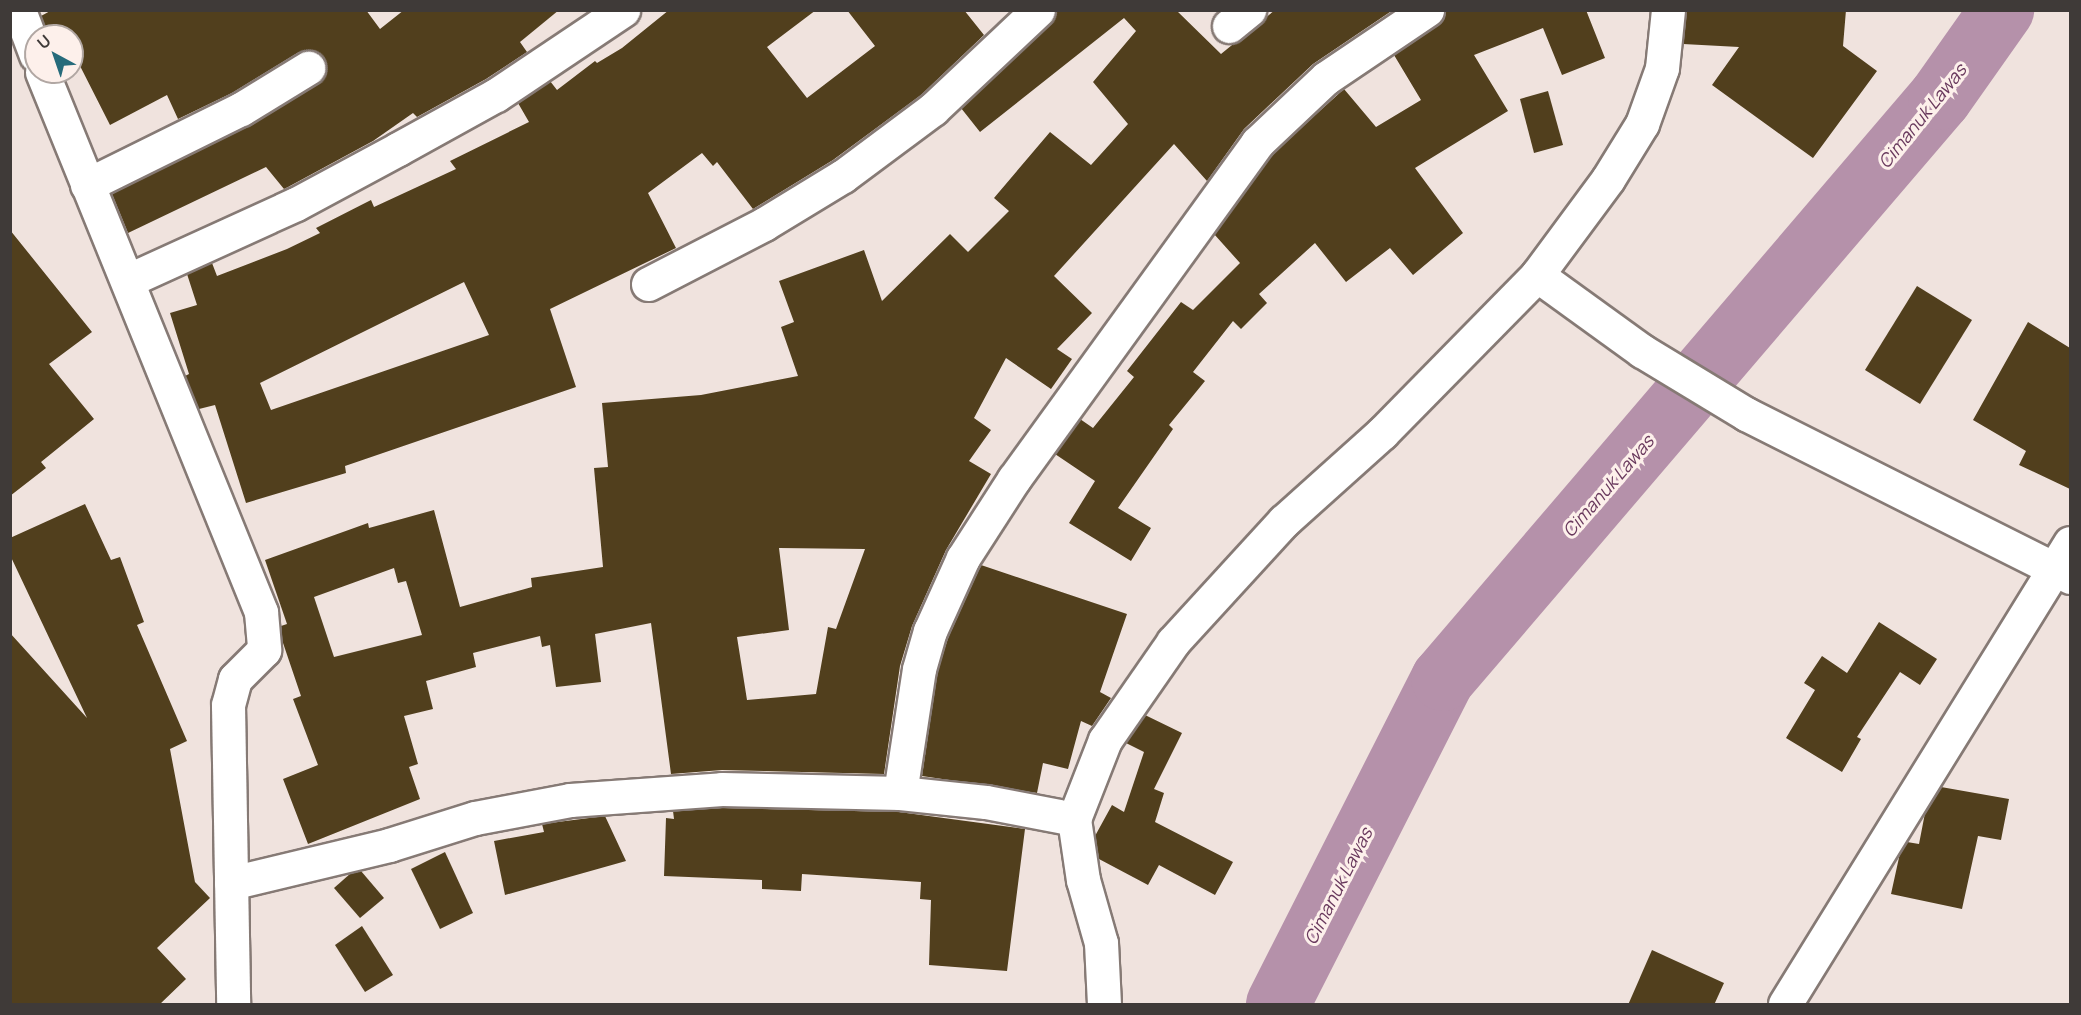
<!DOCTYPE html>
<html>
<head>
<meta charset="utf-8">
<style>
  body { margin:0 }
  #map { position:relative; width:2081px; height:1015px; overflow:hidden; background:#f0e3de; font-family:Manrope,sans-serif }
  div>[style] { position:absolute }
  .river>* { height:64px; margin:-32px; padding:0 32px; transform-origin:32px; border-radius:32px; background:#b591aa }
  .building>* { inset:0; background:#513f1d }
  .roads { filter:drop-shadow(2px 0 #867a75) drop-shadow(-2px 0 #867a75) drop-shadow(0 2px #867a75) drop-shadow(0 -2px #867a75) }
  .minor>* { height:33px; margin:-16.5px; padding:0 16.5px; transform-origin:16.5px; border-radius:16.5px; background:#fff }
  span { translate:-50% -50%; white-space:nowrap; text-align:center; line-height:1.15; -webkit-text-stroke:6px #fdf0eb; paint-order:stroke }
  .water-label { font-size:18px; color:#69395d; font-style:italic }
  .frame { position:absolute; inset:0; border:12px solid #3f3a38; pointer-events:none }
  .north { position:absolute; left:24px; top:24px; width:60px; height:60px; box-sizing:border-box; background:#fdf0eb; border:2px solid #b1a7a3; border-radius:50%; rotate:320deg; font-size:16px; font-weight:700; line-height:24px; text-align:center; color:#3f3a38 }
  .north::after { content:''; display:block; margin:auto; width:21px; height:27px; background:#266b7b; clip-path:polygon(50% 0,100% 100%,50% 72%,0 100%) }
</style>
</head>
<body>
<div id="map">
  <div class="river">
    <div style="left:1278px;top:1004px;width:364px;rotate:-63.1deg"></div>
    <div style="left:1443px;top:679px;width:765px;rotate:-49.46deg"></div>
    <div style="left:1940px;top:98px;width:108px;rotate:-54.8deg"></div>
  </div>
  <div class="building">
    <div style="clip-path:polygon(52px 10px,366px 10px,380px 29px,404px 10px,559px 10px,520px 42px,527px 52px,486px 79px,417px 117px,413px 113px,373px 141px,288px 187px,284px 189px,266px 167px,128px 233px,112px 194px,249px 126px,318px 84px,325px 76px,324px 59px,316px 51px,299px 52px,232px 93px,178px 119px,167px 95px,110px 125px,77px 60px,72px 63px,72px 36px,49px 36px,41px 16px)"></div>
    <div style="clip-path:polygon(evenodd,669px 10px,816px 10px,767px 47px,807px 98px,875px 46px,847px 10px,964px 10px,984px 35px,921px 95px,833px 160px,753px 209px,717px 162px,713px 166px,702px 153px,648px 193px,676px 248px,550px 309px,576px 387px,345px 466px,346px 473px,246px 503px,215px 405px,199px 409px,185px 376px,189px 374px,170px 313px,197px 305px,187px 274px,212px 263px,217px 276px,287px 249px,320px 233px,316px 228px,371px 200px,374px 207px,456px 169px,450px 161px,529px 122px,518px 103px,550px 81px,557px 90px,595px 61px,597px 63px,622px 48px,669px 10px,464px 282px,489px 335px,271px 410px,260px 383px,464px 282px)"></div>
    <div style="clip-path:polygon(evenodd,1056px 10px,1176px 10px,1221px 54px,1275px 10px,1393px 10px,1313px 64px,1244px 129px,1207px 181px,1174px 144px,1054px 276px,1092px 313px,1057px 349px,1072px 359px,1051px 389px,1006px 358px,974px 418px,991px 430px,969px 461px,991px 474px,946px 550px,912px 626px,900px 666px,884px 774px,722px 770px,671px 774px,651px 623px,595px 634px,601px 682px,556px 687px,550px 645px,542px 647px,540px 636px,473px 653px,476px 667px,426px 681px,433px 709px,404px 716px,418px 764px,409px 767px,420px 799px,308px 844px,283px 779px,318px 765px,293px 699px,301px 696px,282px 640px,281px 626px,287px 624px,265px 560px,368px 523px,369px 528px,434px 510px,460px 607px,532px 587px,531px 578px,603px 567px,594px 468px,608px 467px,602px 403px,701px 395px,798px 376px,781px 327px,794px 322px,779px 281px,864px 250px,882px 301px,950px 234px,968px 252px,1009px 211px,994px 198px,1050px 132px,1091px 165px,1128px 124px,1093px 82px,1136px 31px,1124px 18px,980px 132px,961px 108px,1051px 24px,1056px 10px,779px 548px,865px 549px,836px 629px,828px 627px,816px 694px,747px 700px,737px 637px,789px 630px,779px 548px,1056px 10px,394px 568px,398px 583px,406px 581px,422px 635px,334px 657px,314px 597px,394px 568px)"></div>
    <div style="clip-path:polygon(1447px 10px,1586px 10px,1605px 58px,1562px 75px,1543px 28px,1474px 55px,1508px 111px,1415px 168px,1463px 233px,1413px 275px,1390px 248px,1346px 282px,1315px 243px,1259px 294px,1267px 303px,1241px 329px,1233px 321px,1193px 372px,1205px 381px,1169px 425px,1173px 429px,1118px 508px,1151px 528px,1131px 561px,1069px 523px,1095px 481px,1055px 454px,1080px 419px,1093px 428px,1134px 377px,1127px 371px,1181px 302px,1193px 310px,1240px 263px,1214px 234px,1271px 155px,1344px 89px,1376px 127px,1421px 100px,1394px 55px,1437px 26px)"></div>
    <div style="clip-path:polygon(1686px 10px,1846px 10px,1843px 46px,1877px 71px,1813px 158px,1712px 85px,1739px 47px,1683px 44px)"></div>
    <div style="clip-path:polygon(1548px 91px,1563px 145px,1534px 153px,1520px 99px)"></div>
    <div style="clip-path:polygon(10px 230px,92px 332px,49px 364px,94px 419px,41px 462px,46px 468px,10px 496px)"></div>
    <div style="clip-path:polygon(1917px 286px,1972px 320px,1920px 404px,1865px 370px)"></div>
    <div style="clip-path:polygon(2028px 322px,2070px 348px,2070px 489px,2019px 465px,2026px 451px,1973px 420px)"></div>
    <div style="clip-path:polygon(85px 504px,111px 560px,120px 557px,144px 622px,137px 625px,187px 741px,170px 749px,195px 882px,210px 898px,157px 948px,186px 979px,159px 1005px,10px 1005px,10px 633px,87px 718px,10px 555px,10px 538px)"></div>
    <div style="clip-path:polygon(981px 565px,1127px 614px,1100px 692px,1111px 698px,1092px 726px,1081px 721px,1068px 769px,1043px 763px,1037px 793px,922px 776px,937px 673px,948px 638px)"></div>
    <div style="clip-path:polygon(1879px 622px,1937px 659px,1920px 685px,1900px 672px,1857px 737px,1861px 739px,1842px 772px,1786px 738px,1815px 690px,1804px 683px,1822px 656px,1847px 673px)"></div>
    <div style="clip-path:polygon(1145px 715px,1182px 733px,1154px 789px,1164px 793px,1155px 822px,1233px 862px,1215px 895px,1159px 865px,1148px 885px,1099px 859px,1095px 836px,1112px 805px,1124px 812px,1144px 752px,1126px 743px)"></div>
    <div style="clip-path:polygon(1941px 787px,2009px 799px,2001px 840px,1978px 836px,1962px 909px,1891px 894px,1900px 853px,1907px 842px,1919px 844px,1925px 813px)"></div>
    <div style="clip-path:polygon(722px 808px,899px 812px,1025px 829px,1007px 971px,929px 965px,931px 900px,920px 899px,921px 882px,802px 874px,801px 891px,762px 889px,762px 880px,664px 876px,666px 818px,674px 819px,673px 811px)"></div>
    <div style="clip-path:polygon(605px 816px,626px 861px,505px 895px,494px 841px,544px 832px,542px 824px)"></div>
    <div style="clip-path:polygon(445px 852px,473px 913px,440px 929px,411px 869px)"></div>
    <div style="clip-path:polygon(361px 871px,384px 898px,360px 918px,334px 888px,351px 873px)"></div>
    <div style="clip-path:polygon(362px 926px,393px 975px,365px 992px,335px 945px)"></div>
    <div style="clip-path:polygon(1652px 950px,1724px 983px,1714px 1005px,1628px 1005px)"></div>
  </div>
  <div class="roads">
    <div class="minor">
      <div style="left:19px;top:10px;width:48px;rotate:69.3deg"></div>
      <div style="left:1229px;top:26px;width:26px;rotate:-39deg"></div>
      <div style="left:42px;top:72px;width:583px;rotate:67.92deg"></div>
      <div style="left:261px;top:612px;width:38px;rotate:85deg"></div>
      <div style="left:264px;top:650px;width:41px;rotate:135deg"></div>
      <div style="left:235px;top:679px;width:27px;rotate:105deg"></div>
      <div style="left:228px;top:705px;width:299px;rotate:89deg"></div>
      <div style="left:87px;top:185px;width:172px;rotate:-26.3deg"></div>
      <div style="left:241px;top:109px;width:79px;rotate:-31.5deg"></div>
      <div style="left:1537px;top:275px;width:130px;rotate:35.9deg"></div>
      <div style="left:1642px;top:351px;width:122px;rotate:31.2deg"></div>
      <div style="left:1746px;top:414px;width:363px;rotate:26.7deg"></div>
      <div style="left:129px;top:280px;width:183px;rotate:-24.5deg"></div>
      <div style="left:296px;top:204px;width:116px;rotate:-28.3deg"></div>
      <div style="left:398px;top:149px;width:112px;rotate:-28.9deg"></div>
      <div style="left:496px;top:95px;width:153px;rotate:-33.8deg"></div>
      <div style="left:648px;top:284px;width:131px;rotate:-27.3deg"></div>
      <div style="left:764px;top:224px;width:92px;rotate:-31.3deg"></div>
      <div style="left:843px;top:176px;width:112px;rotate:-36.7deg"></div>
      <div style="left:933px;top:109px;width:144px;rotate:-43.3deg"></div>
      <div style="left:900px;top:793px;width:125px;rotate:-81.3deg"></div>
      <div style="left:919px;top:669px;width:40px;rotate:-74deg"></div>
      <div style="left:930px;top:631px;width:80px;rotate:-65.7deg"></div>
      <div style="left:963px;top:558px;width:94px;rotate:-57.2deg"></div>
      <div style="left:1014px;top:479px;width:415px;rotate:-54.1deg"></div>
      <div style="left:1257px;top:143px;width:95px;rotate:-43.3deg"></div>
      <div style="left:1326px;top:78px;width:122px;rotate:-34deg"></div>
      <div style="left:231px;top:883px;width:163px;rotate:-13.5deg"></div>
      <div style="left:389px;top:845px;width:90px;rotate:-17.4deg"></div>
      <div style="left:475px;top:818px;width:97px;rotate:-10.7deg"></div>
      <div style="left:570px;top:800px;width:152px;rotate:-4.1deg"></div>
      <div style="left:722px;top:789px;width:178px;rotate:1.3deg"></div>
      <div style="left:900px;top:793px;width:86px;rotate:6deg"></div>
      <div style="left:986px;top:802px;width:90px;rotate:10.9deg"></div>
      <div style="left:1104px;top:1004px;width:61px;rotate:-92.8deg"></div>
      <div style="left:1101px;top:943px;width:66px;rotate:-105.9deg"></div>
      <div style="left:1083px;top:880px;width:62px;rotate:-98.4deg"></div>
      <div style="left:1074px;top:819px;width:85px;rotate:-68.6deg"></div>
      <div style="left:1105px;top:740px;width:119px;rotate:-55.2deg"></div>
      <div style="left:1173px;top:642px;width:164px;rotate:-47.5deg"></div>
      <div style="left:1284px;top:521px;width:132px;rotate:-41.9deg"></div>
      <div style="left:1382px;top:433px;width:221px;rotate:-45.5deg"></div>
      <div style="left:1537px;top:275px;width:119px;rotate:-53.5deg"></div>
      <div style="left:1608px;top:179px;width:65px;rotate:-58.3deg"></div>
      <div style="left:1642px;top:124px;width:59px;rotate:-70.3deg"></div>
      <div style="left:1662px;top:68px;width:58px;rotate:-84.1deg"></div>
      <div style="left:1785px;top:1004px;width:542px;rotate:-58.27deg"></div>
    </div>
  </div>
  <div class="water-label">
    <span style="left:1922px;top:116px;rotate:-51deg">Cimanuk Lawas</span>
    <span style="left:1608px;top:486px;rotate:-49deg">Cimanuk Lawas</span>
    <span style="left:1338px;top:886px;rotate:-63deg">Cimanuk Lawas</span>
  </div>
  <div class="frame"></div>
  <div class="north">U</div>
</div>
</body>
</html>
